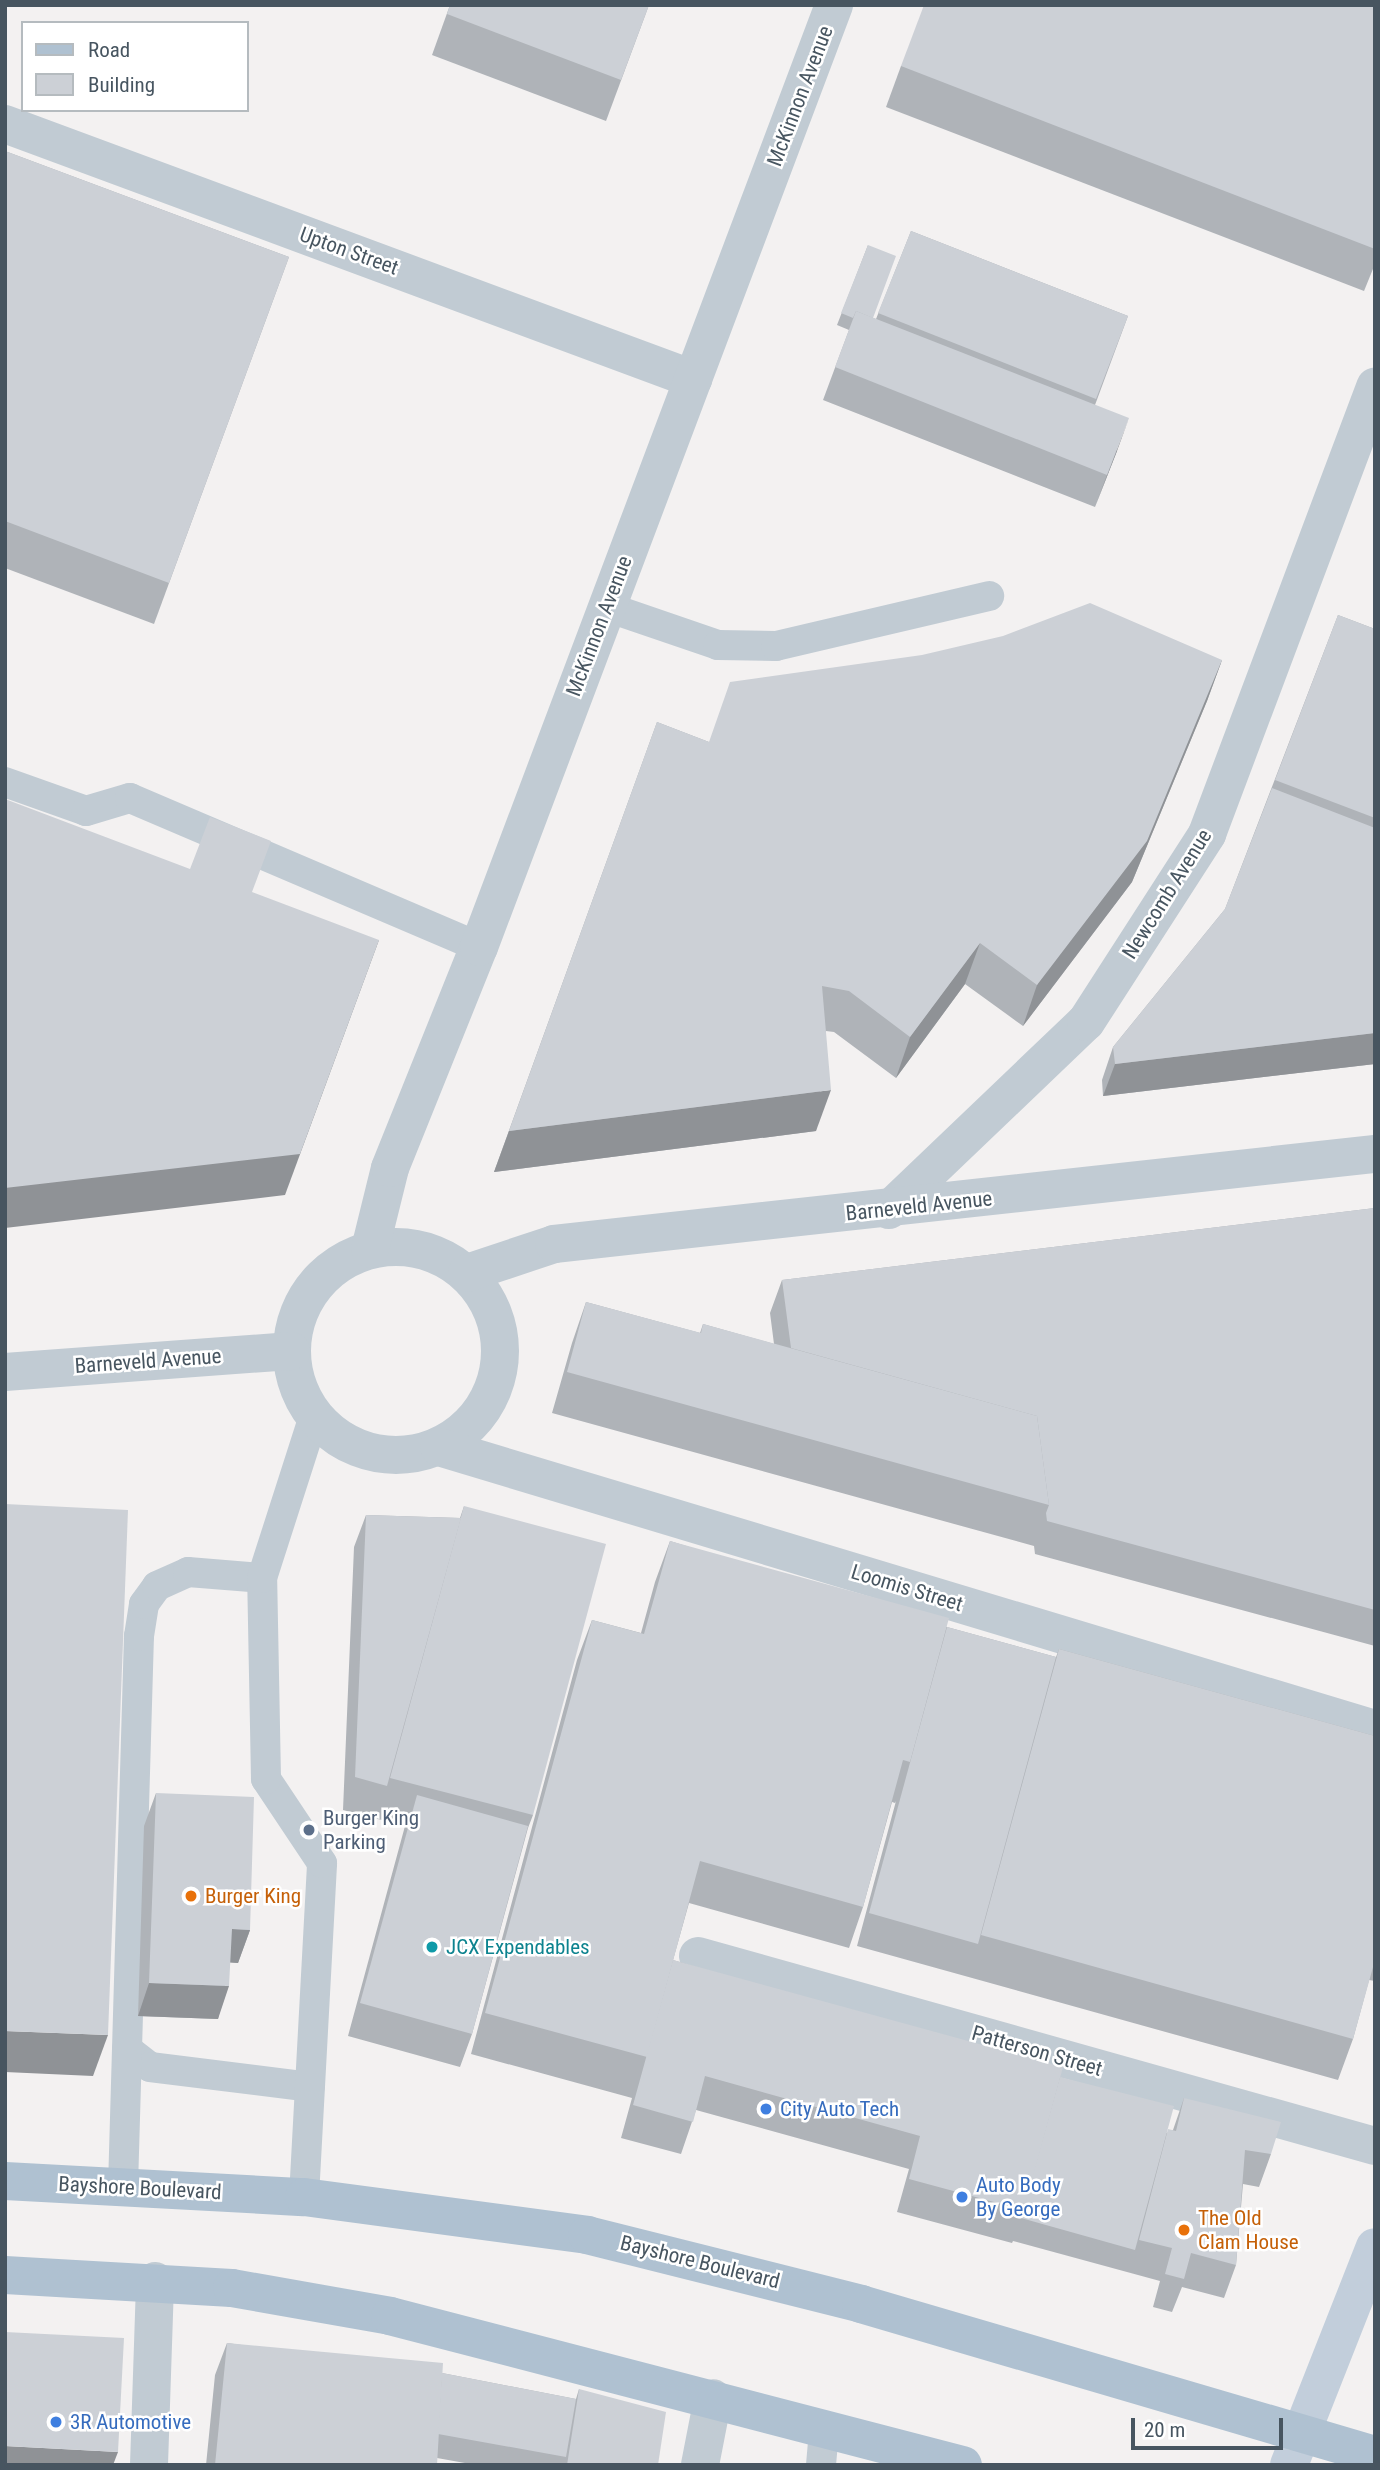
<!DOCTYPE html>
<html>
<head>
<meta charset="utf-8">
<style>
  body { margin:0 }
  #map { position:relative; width:1380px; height:2470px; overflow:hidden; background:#f3f1f1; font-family:"Roboto Condensed",sans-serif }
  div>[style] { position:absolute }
  .lane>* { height:30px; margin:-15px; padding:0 15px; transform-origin:15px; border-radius:15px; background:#c1cbd3 }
  .street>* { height:38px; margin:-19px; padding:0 19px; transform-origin:19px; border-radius:19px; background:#c1cbd3 }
  .street>.ring { margin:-19px; padding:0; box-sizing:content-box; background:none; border:38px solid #c1cbd3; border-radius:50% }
  .secondary>* { height:38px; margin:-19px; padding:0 19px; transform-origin:19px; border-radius:19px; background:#c2cedb }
  .primary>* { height:38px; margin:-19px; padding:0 19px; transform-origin:19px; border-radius:19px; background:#afc1d1 }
  .wall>* { inset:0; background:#afb3b8 }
  .shaded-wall>* { inset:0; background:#8f9296 }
  .building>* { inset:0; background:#ccd0d6 }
  .dots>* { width:19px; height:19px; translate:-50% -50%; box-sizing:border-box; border:4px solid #fff; border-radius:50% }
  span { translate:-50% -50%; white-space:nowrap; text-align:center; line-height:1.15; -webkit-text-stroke:5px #fff; paint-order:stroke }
  .street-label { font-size:21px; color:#475560 }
  .service-label { font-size:21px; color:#4e5e75 }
  .left { translate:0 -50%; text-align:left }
  .food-label { font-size:21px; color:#c56008 }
  .culture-label { font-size:21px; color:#0d838f }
  .shop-label { font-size:21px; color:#366cbe }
  .frame { position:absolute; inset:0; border:7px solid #475560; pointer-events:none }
  .legend { position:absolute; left:21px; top:21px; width:228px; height:91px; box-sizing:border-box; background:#fff; border:2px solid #b5bbbf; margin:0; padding:9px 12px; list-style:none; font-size:21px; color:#475560 }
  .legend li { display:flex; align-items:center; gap:14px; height:35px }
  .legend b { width:35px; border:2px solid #b5bbbf }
  .scale { position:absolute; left:1131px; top:2418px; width:152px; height:32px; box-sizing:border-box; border:4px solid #475560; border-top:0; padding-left:9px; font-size:21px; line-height:24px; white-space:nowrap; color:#475560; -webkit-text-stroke:5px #fff; paint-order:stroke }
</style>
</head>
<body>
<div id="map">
  <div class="lane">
    <div style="left:607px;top:607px;width:117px;rotate:18.9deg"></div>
    <div style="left:718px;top:645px;width:58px;rotate:1deg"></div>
    <div style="left:776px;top:646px;width:219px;rotate:-13.2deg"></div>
    <div style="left:5px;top:782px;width:86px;rotate:19.7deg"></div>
    <div style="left:86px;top:811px;width:46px;rotate:-16.5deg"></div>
    <div style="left:130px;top:798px;width:379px;rotate:23.1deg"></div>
    <div style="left:127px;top:2049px;width:29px;rotate:38deg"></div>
    <div style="left:150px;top:2067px;width:161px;rotate:7.1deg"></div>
    <div style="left:123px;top:2187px;width:551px;rotate:-88.34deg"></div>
    <div style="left:139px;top:1636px;width:32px;rotate:-81deg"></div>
    <div style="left:144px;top:1604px;width:22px;rotate:-54deg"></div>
    <div style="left:157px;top:1586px;width:34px;rotate:-24deg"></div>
    <div style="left:188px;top:1572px;width:74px;rotate:4.6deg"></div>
    <div style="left:304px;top:2197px;width:334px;rotate:-86.9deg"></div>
    <div style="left:322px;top:1863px;width:101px;rotate:-123.7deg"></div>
    <div style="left:266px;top:1779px;width:201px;rotate:-91.1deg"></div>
    <div style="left:262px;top:1578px;width:170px;rotate:-72.2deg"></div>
    <div style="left:821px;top:2465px;width:37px;rotate:-85deg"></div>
  </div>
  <div class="street">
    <div style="left:5px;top:124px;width:734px;rotate:20.34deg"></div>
    <div style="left:889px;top:1210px;width:272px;rotate:-43.7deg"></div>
    <div style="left:1086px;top:1022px;width:224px;rotate:-57.2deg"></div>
    <div style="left:1207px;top:834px;width:478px;rotate:-69.4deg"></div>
    <div class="ring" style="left:292px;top:1247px;width:170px;height:170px"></div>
    <div style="left:370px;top:1249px;width:83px;rotate:-76.1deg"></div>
    <div style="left:390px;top:1168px;width:238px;rotate:-68.1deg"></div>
    <div style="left:479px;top:947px;width:1007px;rotate:-69.35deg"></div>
    <div style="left:467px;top:1273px;width:92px;rotate:-18.4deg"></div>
    <div style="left:554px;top:1244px;width:826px;rotate:-6.26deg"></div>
    <div style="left:5px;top:1372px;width:287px;rotate:-4.2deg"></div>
    <div style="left:439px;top:1447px;width:978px;rotate:16.77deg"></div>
    <div style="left:698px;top:1956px;width:703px;rotate:15.68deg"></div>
    <div style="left:149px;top:2465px;width:184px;rotate:-88.1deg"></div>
    <div style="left:700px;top:2465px;width:68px;rotate:-79deg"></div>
  </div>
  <div class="secondary">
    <div style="left:1289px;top:2465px;width:234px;rotate:-68.5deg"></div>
  </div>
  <div class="primary">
    <div style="left:5px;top:2181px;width:299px;rotate:3.1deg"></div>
    <div style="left:304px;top:2197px;width:286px;rotate:7.6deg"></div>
    <div style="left:587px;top:2235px;width:283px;rotate:14.1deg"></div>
    <div style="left:861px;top:2304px;width:536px;rotate:16.37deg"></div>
    <div style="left:5px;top:2275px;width:227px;rotate:3.3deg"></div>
    <div style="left:232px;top:2288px;width:160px;rotate:10deg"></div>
    <div style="left:390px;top:2316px;width:592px;rotate:14.58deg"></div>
  </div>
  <div class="wall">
    <div style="clip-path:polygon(450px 5px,649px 5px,606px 121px,432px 55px)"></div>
    <div style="clip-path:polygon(1375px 5px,1375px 264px,1364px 291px,886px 107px,901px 66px)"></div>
    <div style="clip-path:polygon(5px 151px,289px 257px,154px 624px,5px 568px)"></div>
    <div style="clip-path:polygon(911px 231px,1128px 316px,1095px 405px,1117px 451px,1095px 507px,823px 400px,849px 330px,837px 325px,868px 245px,873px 318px,876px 319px)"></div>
    <div style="clip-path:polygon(1338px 615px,1375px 629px,1375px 1064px,1103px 1096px,1102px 1080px,1113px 1047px,1225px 909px)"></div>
    <div style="clip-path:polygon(1222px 660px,1207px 701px,1132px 882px,1023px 1026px,965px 984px,896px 1078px,834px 1032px,826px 1031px,816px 1131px,494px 1172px,657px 722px,709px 742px)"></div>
    <div style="clip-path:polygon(1375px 1208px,1375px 1646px,1035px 1554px,1034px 1546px,552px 1413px,572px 1343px,586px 1302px,700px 1333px,703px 1324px,774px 1344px,770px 1313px,782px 1280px)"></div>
    <div style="clip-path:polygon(464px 1506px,533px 1815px,528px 1828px,472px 2034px,460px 2067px,348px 2036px,405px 1826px,343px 1810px,354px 1547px,366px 1515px,460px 1518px)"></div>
    <div style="clip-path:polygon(670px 1541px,947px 1627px,1056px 1657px,1059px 1649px,1375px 1736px,1375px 1981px,1369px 1980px,1353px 2039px,1338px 2080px,857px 1946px,896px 1801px,895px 1803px,892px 1802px,863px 1907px,849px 1948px,689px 1903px,673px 1960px,1060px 2077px,1167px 2133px,1173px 2130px,1184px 2098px,1271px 2154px,1259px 2187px,1243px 2184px,1236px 2265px,1224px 2298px,1182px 2287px,1172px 2312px,1153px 2307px,1160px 2281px,1013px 2241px,1012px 2243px,897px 2212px,909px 2169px,696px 2110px,681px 2154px,621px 2138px,632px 2098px,471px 2054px,577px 1660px,592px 1620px,641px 1633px,655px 1582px)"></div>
    <div style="clip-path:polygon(156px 1793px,250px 1930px,238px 1963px,230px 1962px,218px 2019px,138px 2016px,144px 1826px)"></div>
    <div style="clip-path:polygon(227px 2343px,442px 2373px,576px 2399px,579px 2389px,658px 2465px,476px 2465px,437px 2458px,437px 2465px,206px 2465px,215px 2375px)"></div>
  </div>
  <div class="shaded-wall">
    <div style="clip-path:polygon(1129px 418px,1117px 451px,1095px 507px,1107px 475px)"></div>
    <div style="clip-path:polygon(1222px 660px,1207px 701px,1132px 882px,1023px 1026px,1037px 985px)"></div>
    <div style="clip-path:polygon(379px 940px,285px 1195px,5px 1228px,5px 1188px)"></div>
    <div style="clip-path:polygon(980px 943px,965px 984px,896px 1078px,910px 1037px)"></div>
    <div style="clip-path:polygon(1375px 1033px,1375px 1064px,1103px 1096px,1115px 1064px)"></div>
    <div style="clip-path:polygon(831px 1090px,816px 1131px,494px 1172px,509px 1131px)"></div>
    <div style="clip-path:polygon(232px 1929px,250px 1930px,238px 1963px,220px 1962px)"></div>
    <div style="clip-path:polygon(149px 1983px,229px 1986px,218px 2019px,138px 2016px)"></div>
    <div style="clip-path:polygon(5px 2031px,108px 2035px,93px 2076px,5px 2072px)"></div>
    <div style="clip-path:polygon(5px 2446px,118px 2452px,113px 2465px,5px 2465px)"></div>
  </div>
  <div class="building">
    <div style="clip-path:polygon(450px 5px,649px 5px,621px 80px,447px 14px)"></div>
    <div style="clip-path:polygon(924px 5px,1375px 5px,1375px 249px,901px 66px)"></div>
    <div style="clip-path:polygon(5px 151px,289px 257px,169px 583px,5px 521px)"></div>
    <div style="clip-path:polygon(911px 231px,1128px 316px,1096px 399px,878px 313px)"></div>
    <div style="clip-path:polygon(868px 245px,896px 256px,873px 318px,856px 311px,853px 318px,841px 313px)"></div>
    <div style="clip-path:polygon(856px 311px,1129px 418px,1107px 475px,835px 367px)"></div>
    <div style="clip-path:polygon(1090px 603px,1222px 660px,1147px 841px,1037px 985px,980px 943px,910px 1037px,849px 991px,822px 986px,831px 1090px,509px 1131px,657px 722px,709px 742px,730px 682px,922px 655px,1003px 636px)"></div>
    <div style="clip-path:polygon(1338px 615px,1375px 629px,1375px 818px,1275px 780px)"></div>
    <div style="clip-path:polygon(1272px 788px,1375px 828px,1375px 1033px,1115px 1064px,1113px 1047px,1225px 909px)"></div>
    <div style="clip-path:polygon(5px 799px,190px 869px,210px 817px,271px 841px,252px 892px,379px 940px,300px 1154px,5px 1188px)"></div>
    <div style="clip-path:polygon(1375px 1208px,1375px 1610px,1047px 1521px,1046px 1513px,1049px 1505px,1037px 1416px,791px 1348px,782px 1280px)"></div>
    <div style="clip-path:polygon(586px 1302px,701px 1333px,703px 1324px,1037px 1416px,1049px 1505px,567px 1372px)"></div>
    <div style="clip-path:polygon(5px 1504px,128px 1510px,108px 2035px,5px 2031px)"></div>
    <div style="clip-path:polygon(464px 1506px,606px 1544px,533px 1815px,390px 1778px)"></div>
    <div style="clip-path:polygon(366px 1515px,461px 1518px,387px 1786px,355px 1777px)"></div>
    <div style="clip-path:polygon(670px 1541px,949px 1618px,910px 1762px,903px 1760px,863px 1907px,700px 1861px,647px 2057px,485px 2013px,592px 1620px,644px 1634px)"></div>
    <div style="clip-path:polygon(947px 1627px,1056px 1657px,978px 1944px,869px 1913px)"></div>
    <div style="clip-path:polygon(1059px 1649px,1375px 1736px,1375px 1960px,1353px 2039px,981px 1935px)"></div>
    <div style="clip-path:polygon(156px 1793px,254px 1797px,250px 1930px,232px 1929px,229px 1986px,149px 1983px)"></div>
    <div style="clip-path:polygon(417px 1795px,528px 1826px,472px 2034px,360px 2003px)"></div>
    <div style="clip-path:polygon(673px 1960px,1063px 2067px,1024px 2210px,909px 2179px,920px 2136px,705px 2076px,693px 2122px,633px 2105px)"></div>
    <div style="clip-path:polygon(1060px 2077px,1174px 2106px,1135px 2250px,1021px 2218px)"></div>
    <div style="clip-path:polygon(1184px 2098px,1281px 2122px,1271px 2154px,1245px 2150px,1236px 2265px,1191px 2253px,1184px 2279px,1165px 2274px,1172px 2248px,1139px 2240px,1168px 2129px,1176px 2131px)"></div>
    <div style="clip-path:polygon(5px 2332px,124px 2338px,118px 2452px,5px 2446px)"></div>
    <div style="clip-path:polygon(227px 2343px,443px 2363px,437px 2465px,215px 2465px)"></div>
    <div style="clip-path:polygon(442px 2373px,576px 2399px,566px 2457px,438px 2434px)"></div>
    <div style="clip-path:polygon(579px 2389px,666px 2412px,658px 2465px,567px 2465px)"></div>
  </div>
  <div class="dots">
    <div style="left:309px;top:1830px;background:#5c6f8a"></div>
    <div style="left:191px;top:1896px;background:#e8710a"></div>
    <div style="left:432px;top:1947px;background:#0f9aa8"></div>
    <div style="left:766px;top:2109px;background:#3f7fe0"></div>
    <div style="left:962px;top:2197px;background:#3f7fe0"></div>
    <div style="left:1184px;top:2230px;background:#e8710a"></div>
    <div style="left:56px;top:2422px;background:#3f7fe0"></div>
  </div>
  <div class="street-label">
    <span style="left:800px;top:96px;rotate:-69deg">McKinnon Avenue</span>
    <span style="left:349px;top:251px;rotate:20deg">Upton Street</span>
    <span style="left:599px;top:626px;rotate:-69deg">McKinnon Avenue</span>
    <span style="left:1167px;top:894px;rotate:-58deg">Newcomb Avenue</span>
    <span style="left:919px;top:1206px;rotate:-6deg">Barneveld Avenue</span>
    <span style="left:148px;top:1361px;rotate:-4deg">Barneveld Avenue</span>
    <span style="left:907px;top:1588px;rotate:17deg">Loomis Street</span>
    <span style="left:1037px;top:2051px;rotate:16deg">Patterson Street</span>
    <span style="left:140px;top:2188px;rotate:3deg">Bayshore Boulevard</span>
    <span style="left:700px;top:2262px;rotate:14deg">Bayshore Boulevard</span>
  </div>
  <div class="service-label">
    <span class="left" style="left:323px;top:1830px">Burger King<br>Parking</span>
  </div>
  <div class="food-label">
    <span class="left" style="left:205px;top:1896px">Burger King</span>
    <span class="left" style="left:1198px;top:2230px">The Old<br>Clam House</span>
  </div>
  <div class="culture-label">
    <span class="left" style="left:446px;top:1947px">JCX Expendables</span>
  </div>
  <div class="shop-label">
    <span class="left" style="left:780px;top:2109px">City Auto Tech</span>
    <span class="left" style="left:976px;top:2197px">Auto Body<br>By George</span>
    <span class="left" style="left:70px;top:2422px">3R Automotive</span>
  </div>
  <div class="frame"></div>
  <ul class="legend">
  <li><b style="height:9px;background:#afc1d1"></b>Road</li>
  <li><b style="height:19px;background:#ccd0d6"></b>Building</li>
  </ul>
  <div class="scale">20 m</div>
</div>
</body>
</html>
